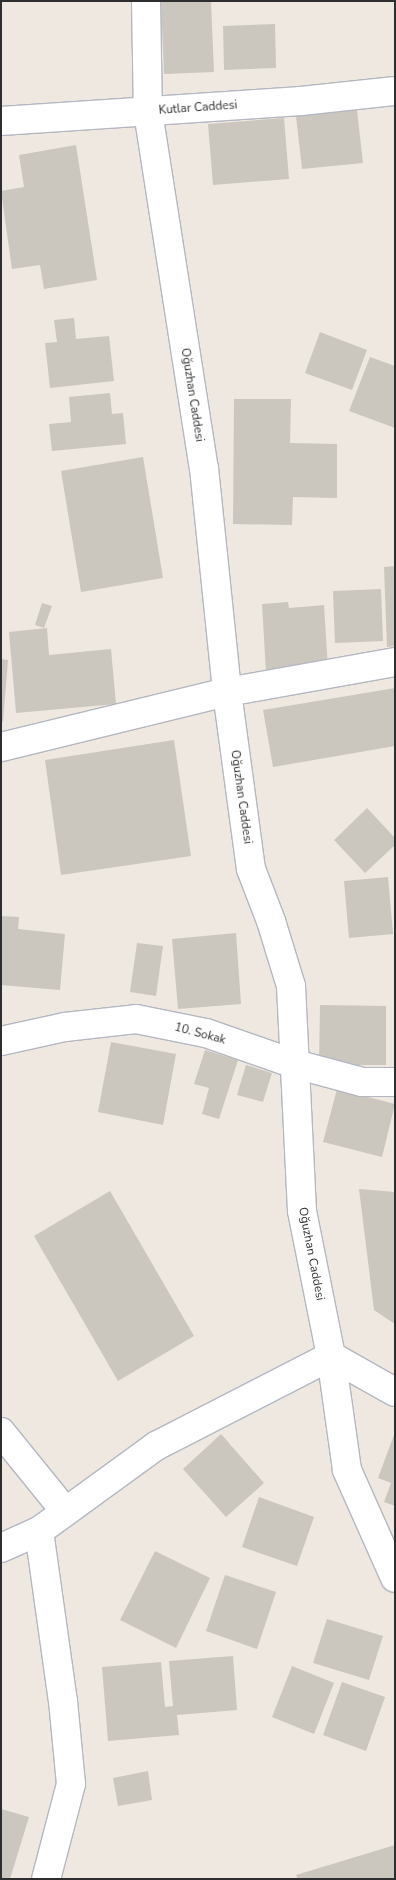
<!DOCTYPE html>
<html>
<head>
<meta charset="utf-8">
<style>
  body { margin:0 }
  #map { position:relative; width:396px; height:1880px; overflow:hidden; background:#efe8e0; font-family:"Nunito Sans",sans-serif }
  div>[style] { position:absolute }
  .building>* { inset:0; background:#cbc6be }
  .roads { filter:drop-shadow(1px 0 #b4b7c1) drop-shadow(-1px 0 #b4b7c1) drop-shadow(0 1px #b4b7c1) drop-shadow(0 -1px #b4b7c1) }
  .minor>* { height:28px; margin:-14px; padding:0 14px; transform-origin:14px; border-radius:14px; background:#fff }
  span { translate:-50% -50%; white-space:nowrap; text-align:center; line-height:1.15; -webkit-text-stroke:4.5px #fff; paint-order:stroke }
  .street-label { font-size:12px; color:#2e2e2e }
  .frame { position:absolute; inset:0; border:2px solid #2e2e2e; pointer-events:none }
</style>
</head>
<body>
<div id="map">
  <div class="building">
    <div style="clip-path:polygon(161px 1px,211px 1px,214px 72px,164px 74px)"></div>
    <div style="clip-path:polygon(275px 24px,276px 68px,224px 70px,223px 26px)"></div>
    <div style="clip-path:polygon(357px 110px,363px 163px,302px 169px,296px 116px)"></div>
    <div style="clip-path:polygon(284px 118px,289px 179px,213px 185px,208px 124px)"></div>
    <div style="clip-path:polygon(76px 145px,97px 280px,44px 289px,40px 265px,12px 269px,1px 191px,24px 187px,19px 155px)"></div>
    <div style="clip-path:polygon(74px 318px,76px 339px,109px 336px,114px 381px,50px 388px,45px 343px,57px 342px,54px 320px)"></div>
    <div style="clip-path:polygon(320px 332px,367px 350px,352px 390px,305px 373px)"></div>
    <div style="clip-path:polygon(370px 357px,395px 366px,395px 428px,349px 411px)"></div>
    <div style="clip-path:polygon(110px 393px,112px 414px,123px 413px,126px 444px,52px 451px,49px 424px,71px 422px,69px 397px)"></div>
    <div style="clip-path:polygon(234px 399px,291px 399px,290px 443px,337px 444px,337px 498px,293px 497px,292px 525px,233px 524px)"></div>
    <div style="clip-path:polygon(143px 457px,163px 578px,81px 592px,61px 471px)"></div>
    <div style="clip-path:polygon(395px 566px,395px 646px,387px 647px,384px 567px)"></div>
    <div style="clip-path:polygon(381px 589px,383px 641px,335px 643px,333px 591px)"></div>
    <div style="clip-path:polygon(288px 602px,289px 608px,324px 605px,328px 669px,266px 673px,262px 604px)"></div>
    <div style="clip-path:polygon(42px 603px,52px 606px,44px 628px,35px 625px)"></div>
    <div style="clip-path:polygon(47px 628px,49px 655px,111px 649px,116px 704px,16px 713px,9px 632px)"></div>
    <div style="clip-path:polygon(1px 659px,8px 660px,3px 722px,1px 722px)"></div>
    <div style="clip-path:polygon(395px 688px,395px 746px,273px 767px,263px 710px)"></div>
    <div style="clip-path:polygon(174px 740px,191px 856px,61px 875px,45px 760px)"></div>
    <div style="clip-path:polygon(367px 808px,395px 838px,395px 845px,365px 873px,334px 840px)"></div>
    <div style="clip-path:polygon(388px 877px,393px 934px,349px 938px,344px 881px)"></div>
    <div style="clip-path:polygon(1px 916px,19px 917px,18px 929px,65px 934px,60px 990px,1px 985px)"></div>
    <div style="clip-path:polygon(236px 933px,241px 1004px,178px 1009px,172px 939px)"></div>
    <div style="clip-path:polygon(137px 943px,163px 946px,156px 996px,130px 992px)"></div>
    <div style="clip-path:polygon(320px 1005px,386px 1006px,386px 1065px,319px 1065px)"></div>
    <div style="clip-path:polygon(111px 1042px,176px 1054px,163px 1125px,98px 1112px)"></div>
    <div style="clip-path:polygon(205px 1050px,238px 1060px,219px 1119px,202px 1114px,209px 1088px,194px 1084px)"></div>
    <div style="clip-path:polygon(246px 1065px,272px 1073px,263px 1102px,237px 1095px)"></div>
    <div style="clip-path:polygon(337px 1089px,395px 1104px,382px 1157px,323px 1142px)"></div>
    <div style="clip-path:polygon(359px 1189px,395px 1192px,395px 1324px,374px 1310px)"></div>
    <div style="clip-path:polygon(110px 1191px,194px 1336px,118px 1381px,34px 1236px)"></div>
    <div style="clip-path:polygon(395px 1432px,395px 1506px,384px 1502px,391px 1483px,378px 1478px)"></div>
    <div style="clip-path:polygon(221px 1434px,264px 1483px,226px 1517px,183px 1469px)"></div>
    <div style="clip-path:polygon(259px 1497px,314px 1517px,297px 1566px,242px 1547px)"></div>
    <div style="clip-path:polygon(155px 1551px,210px 1578px,176px 1648px,120px 1620px)"></div>
    <div style="clip-path:polygon(225px 1575px,276px 1592px,257px 1649px,206px 1631px)"></div>
    <div style="clip-path:polygon(327px 1619px,383px 1636px,369px 1680px,313px 1663px)"></div>
    <div style="clip-path:polygon(233px 1656px,237px 1710px,177px 1715px,179px 1735px,108px 1741px,102px 1667px,161px 1662px,165px 1707px,173px 1706px,169px 1661px)"></div>
    <div style="clip-path:polygon(292px 1666px,334px 1683px,314px 1734px,272px 1717px)"></div>
    <div style="clip-path:polygon(342px 1682px,385px 1697px,366px 1751px,323px 1735px)"></div>
    <div style="clip-path:polygon(148px 1771px,152px 1800px,118px 1806px,113px 1778px)"></div>
    <div style="clip-path:polygon(1px 1809px,29px 1817px,10px 1879px,1px 1878px)"></div>
    <div style="clip-path:polygon(395px 1845px,395px 1879px,298px 1879px,296px 1875px)"></div>
  </div>
  <div class="roads">
    <div class="minor">
      <div style="left:146px;top:1px;width:111px;rotate:89deg"></div>
      <div style="left:148px;top:112px;width:360px;rotate:81.1deg"></div>
      <div style="left:204px;top:468px;width:225px;rotate:84.1deg"></div>
      <div style="left:227px;top:692px;width:179px;rotate:82.3deg"></div>
      <div style="left:251px;top:869px;width:56px;rotate:69deg"></div>
      <div style="left:271px;top:921px;width:68px;rotate:72.9deg"></div>
      <div style="left:291px;top:986px;width:225px;rotate:87.2deg"></div>
      <div style="left:302px;top:1211px;width:148px;rotate:78.7deg"></div>
      <div style="left:331px;top:1356px;width:115px;rotate:82deg"></div>
      <div style="left:347px;top:1470px;width:118px;rotate:66deg"></div>
      <div style="left:1px;top:121px;width:301px;rotate:-3.8deg"></div>
      <div style="left:301px;top:101px;width:95px;rotate:-6.1deg"></div>
      <div style="left:1px;top:747px;width:233px;rotate:-13.7deg"></div>
      <div style="left:227px;top:692px;width:171px;rotate:-10.1deg"></div>
      <div style="left:1px;top:1041px;width:66px;rotate:-12.3deg"></div>
      <div style="left:65px;top:1027px;width:71px;rotate:-6.4deg"></div>
      <div style="left:136px;top:1019px;width:71px;rotate:11.3deg"></div>
      <div style="left:206px;top:1033px;width:94px;rotate:19.2deg"></div>
      <div style="left:295px;top:1064px;width:69px;rotate:15deg"></div>
      <div style="left:362px;top:1082px;width:33px"></div>
      <div style="left:1px;top:1432px;width:102px;rotate:51deg"></div>
      <div style="left:39px;top:1531px;width:172px;rotate:82deg"></div>
      <div style="left:63px;top:1701px;width:83px;rotate:84.5deg"></div>
      <div style="left:71px;top:1784px;width:98px;rotate:104.7deg"></div>
      <div style="left:1px;top:1548px;width:42px;rotate:-24.1deg"></div>
      <div style="left:39px;top:1531px;width:145px;rotate:-36deg"></div>
      <div style="left:156px;top:1446px;width:197px;rotate:-27.2deg"></div>
      <div style="left:331px;top:1356px;width:73px;rotate:29.4deg"></div>
    </div>
  </div>
  <div class="street-label">
    <span style="left:198px;top:108px;rotate:-4deg">Kutlar Caddesi</span>
    <span style="left:192px;top:395px;rotate:81deg">Oğuzhan Caddesi</span>
    <span style="left:241px;top:797px;rotate:82deg">Oğuzhan Caddesi</span>
    <span style="left:200px;top:1034px;rotate:15deg">10. Sokak</span>
    <span style="left:311px;top:1254px;rotate:79deg">Oğuzhan Caddesi</span>
  </div>
  <div class="frame"></div>
</div>
</body>
</html>
